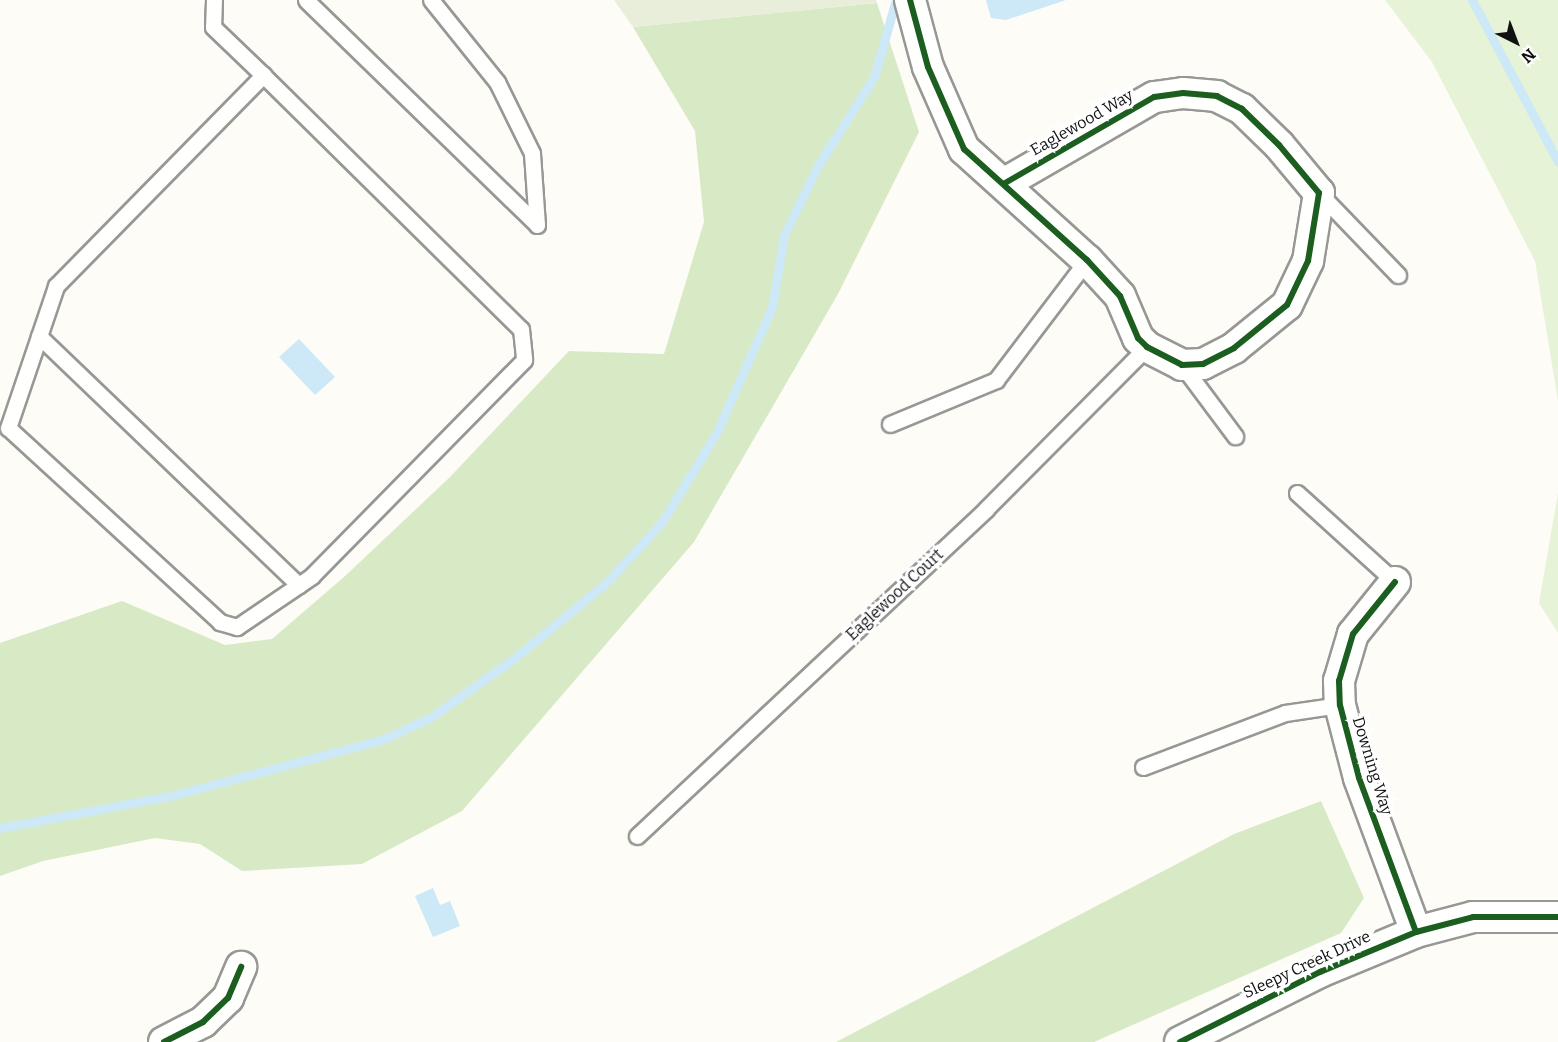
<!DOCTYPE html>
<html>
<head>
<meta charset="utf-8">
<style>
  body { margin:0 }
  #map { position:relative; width:1558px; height:1042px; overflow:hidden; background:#fdfcf7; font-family:Bitter,serif }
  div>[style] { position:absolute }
  .green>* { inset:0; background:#e7f3d7 }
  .forest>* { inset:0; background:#d8eac5 }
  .cemetery>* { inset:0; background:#e9eedb }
  .water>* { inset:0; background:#cde8f7 }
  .stream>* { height:9px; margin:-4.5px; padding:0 4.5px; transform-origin:4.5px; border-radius:4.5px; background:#cde8f7 }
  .roads { filter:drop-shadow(2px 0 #979795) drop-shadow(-2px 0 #979795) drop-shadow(0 2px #979795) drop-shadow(0 -2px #979795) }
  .lane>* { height:15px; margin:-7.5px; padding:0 7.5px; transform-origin:7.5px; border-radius:7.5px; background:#fffffe }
  .street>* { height:30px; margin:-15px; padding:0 15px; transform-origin:15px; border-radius:15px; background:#fffffe }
  .cycleway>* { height:6px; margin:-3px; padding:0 3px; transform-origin:3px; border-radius:3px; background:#1b5e20 }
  span { translate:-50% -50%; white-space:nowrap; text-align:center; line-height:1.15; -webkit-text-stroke:6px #fff; paint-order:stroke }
  .street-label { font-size:16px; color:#111 }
  .north { position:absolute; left:1486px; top:12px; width:60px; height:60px; -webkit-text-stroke:4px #fff; paint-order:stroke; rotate:138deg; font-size:16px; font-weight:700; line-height:24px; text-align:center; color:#111 }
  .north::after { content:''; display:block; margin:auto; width:21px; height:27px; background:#111; clip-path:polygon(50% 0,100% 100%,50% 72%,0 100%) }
</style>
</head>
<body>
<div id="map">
  <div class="green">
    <div style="clip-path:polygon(1385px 0,1558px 0,1558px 401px,1535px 261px,1432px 62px)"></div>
    <div style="clip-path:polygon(1558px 493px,1558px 633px,1539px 603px)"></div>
  </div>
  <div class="forest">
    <div style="clip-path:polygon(877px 3px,919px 132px,838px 294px,694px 542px,462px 811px,362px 864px,242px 871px,200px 844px,155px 838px,43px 861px,0 876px,0 643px,122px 601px,225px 645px,272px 639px,344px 577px,450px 477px,569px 351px,664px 354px,704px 222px,695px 131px,633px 27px)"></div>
    <div style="clip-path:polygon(1321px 801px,1364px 898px,1341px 933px,1094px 1042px,836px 1042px,1234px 834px)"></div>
  </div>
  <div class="cemetery">
    <div style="clip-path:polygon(614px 0,876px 0,877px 3px,633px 27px)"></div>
  </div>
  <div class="water">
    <div style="clip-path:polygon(986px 0,1066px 0,1006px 20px,991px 18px)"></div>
    <div style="clip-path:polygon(299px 339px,335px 377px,315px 395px,279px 357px)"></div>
    <div style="clip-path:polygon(433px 888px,440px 905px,450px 901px,460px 926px,433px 937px,415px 896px)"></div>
  </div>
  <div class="stream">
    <div style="left:1472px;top:0;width:183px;rotate:62deg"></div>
    <div style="left:0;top:828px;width:177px;rotate:-10.7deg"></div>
    <div style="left:174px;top:795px;width:217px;rotate:-14.9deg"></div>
    <div style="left:384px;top:739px;width:54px;rotate:-25.1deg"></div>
    <div style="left:433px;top:716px;width:103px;rotate:-35.5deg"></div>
    <div style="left:517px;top:656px;width:115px;rotate:-39.4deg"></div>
    <div style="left:606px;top:583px;width:83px;rotate:-47.4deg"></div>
    <div style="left:662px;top:522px;width:103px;rotate:-58.5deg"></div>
    <div style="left:716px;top:434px;width:139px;rotate:-66.2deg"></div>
    <div style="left:772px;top:307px;width:73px;rotate:-80.5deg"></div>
    <div style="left:784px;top:235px;width:76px;rotate:-64.1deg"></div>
    <div style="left:817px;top:167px;width:107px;rotate:-57.7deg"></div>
    <div style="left:874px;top:77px;width:77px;rotate:-74.2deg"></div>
  </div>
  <div class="roads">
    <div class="lane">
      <div style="left:214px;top:0;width:27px;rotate:92deg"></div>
      <div style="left:213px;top:27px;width:69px;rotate:43.8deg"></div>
      <div style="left:263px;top:75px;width:362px;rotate:44.6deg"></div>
      <div style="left:521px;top:329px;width:31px;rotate:84deg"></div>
      <div style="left:524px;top:360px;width:303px;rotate:134.5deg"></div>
      <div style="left:312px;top:576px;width:91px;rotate:145.8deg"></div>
      <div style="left:237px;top:627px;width:18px;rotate:-164deg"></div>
      <div style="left:220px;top:622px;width:287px;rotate:-137.5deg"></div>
      <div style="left:8px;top:428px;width:150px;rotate:-71.3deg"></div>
      <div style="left:56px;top:286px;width:296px;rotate:-45.5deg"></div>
      <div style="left:306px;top:0;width:322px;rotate:44.2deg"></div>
      <div style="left:537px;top:225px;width:72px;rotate:-94deg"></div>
      <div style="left:532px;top:153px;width:79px;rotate:-116.2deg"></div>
      <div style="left:497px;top:82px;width:105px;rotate:-128.8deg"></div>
      <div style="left:1319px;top:193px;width:114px;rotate:46.1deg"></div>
      <div style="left:39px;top:336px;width:360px;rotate:43.8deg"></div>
      <div style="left:1182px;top:365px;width:89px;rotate:53.3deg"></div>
      <div style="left:890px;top:424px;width:115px;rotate:-22.5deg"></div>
      <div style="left:996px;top:380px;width:151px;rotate:-52.8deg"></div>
      <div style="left:1297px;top:493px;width:132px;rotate:42.2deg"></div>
      <div style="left:1143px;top:767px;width:152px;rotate:-20.8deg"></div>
      <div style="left:1285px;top:713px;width:56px;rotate:-8.3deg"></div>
      <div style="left:637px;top:836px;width:478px;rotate:-43.1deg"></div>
      <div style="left:986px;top:509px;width:228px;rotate:-45.2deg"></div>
    </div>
    <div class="street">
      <div style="left:910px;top:0;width:69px;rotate:75deg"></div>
      <div style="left:928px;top:67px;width:90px;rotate:66.3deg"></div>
      <div style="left:964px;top:149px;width:166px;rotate:42.1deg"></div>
      <div style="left:1087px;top:260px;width:49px;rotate:47.5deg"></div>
      <div style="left:1120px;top:296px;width:46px;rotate:66.8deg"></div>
      <div style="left:1138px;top:338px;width:13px;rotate:45deg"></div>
      <div style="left:1147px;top:347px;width:39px;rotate:27deg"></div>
      <div style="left:1182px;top:365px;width:21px;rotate:-3deg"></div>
      <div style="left:1203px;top:364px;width:35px;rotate:-27deg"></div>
      <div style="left:1234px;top:348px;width:68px;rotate:-39.1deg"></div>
      <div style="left:1287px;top:305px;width:49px;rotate:-64.5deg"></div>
      <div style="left:1308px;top:261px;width:69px;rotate:-80.8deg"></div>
      <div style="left:1319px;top:193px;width:62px;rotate:-129.8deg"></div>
      <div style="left:1279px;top:145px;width:52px;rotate:-135.8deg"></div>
      <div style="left:1242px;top:109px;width:28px;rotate:-153deg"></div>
      <div style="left:1217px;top:96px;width:34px;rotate:-175deg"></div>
      <div style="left:1183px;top:93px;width:29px;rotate:172deg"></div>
      <div style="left:1154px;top:97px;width:172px;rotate:150deg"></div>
      <div style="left:1395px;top:582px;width:67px;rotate:128.9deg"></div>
      <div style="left:1353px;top:634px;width:49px;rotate:106.6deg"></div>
      <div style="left:1339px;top:681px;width:24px;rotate:88deg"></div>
      <div style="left:1340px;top:705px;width:75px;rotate:75.4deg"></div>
      <div style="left:1359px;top:778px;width:164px;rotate:69.7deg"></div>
      <div style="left:164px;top:1042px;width:44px;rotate:-27.1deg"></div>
      <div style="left:203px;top:1022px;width:35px;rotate:-44deg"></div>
      <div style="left:228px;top:998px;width:34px;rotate:-67deg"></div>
      <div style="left:1180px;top:1042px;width:157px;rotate:-26.6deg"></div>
      <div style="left:1320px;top:972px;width:104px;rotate:-22.6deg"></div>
      <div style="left:1416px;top:932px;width:59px;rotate:-14.7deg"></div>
      <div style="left:1473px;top:917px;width:85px"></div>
    </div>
  </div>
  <div class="cycleway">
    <div style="left:910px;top:0;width:69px;rotate:75deg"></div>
    <div style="left:928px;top:67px;width:90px;rotate:66.3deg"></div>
    <div style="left:964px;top:149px;width:166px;rotate:42.1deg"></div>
    <div style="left:1087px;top:260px;width:49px;rotate:47.5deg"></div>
    <div style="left:1120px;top:296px;width:46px;rotate:66.8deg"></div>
    <div style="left:1138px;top:338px;width:13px;rotate:45deg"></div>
    <div style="left:1147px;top:347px;width:39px;rotate:27deg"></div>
    <div style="left:1182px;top:365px;width:21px;rotate:-3deg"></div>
    <div style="left:1203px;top:364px;width:35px;rotate:-27deg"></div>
    <div style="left:1234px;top:348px;width:68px;rotate:-39.1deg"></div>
    <div style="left:1287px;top:305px;width:49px;rotate:-64.5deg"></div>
    <div style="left:1308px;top:261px;width:69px;rotate:-80.8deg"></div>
    <div style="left:1319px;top:193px;width:62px;rotate:-129.8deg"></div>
    <div style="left:1279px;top:145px;width:52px;rotate:-135.8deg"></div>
    <div style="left:1242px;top:109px;width:28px;rotate:-153deg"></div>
    <div style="left:1217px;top:96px;width:34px;rotate:-175deg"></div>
    <div style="left:1183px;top:93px;width:29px;rotate:172deg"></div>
    <div style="left:1154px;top:97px;width:172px;rotate:150deg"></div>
    <div style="left:1395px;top:582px;width:67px;rotate:128.9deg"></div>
    <div style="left:1353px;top:634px;width:49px;rotate:106.6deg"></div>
    <div style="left:1339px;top:681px;width:24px;rotate:88deg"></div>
    <div style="left:1340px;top:705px;width:75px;rotate:75.4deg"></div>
    <div style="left:1359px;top:778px;width:164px;rotate:69.7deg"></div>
    <div style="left:164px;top:1042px;width:44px;rotate:-27.1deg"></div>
    <div style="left:203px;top:1022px;width:35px;rotate:-44deg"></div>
    <div style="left:228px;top:998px;width:34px;rotate:-67deg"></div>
    <div style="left:1180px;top:1042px;width:157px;rotate:-26.6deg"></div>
    <div style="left:1320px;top:972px;width:104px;rotate:-22.6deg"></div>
    <div style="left:1416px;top:932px;width:59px;rotate:-14.7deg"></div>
    <div style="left:1473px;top:917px;width:85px"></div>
  </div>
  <div class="street-label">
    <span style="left:1082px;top:123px;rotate:-30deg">Eaglewood Way</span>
    <span style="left:895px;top:595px;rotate:-43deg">Eaglewood Court</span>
    <span style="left:1372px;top:766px;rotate:73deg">Downing Way</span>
    <span style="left:1307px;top:965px;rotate:-25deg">Sleepy Creek Drive</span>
  </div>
  <div class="north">N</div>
</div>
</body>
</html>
